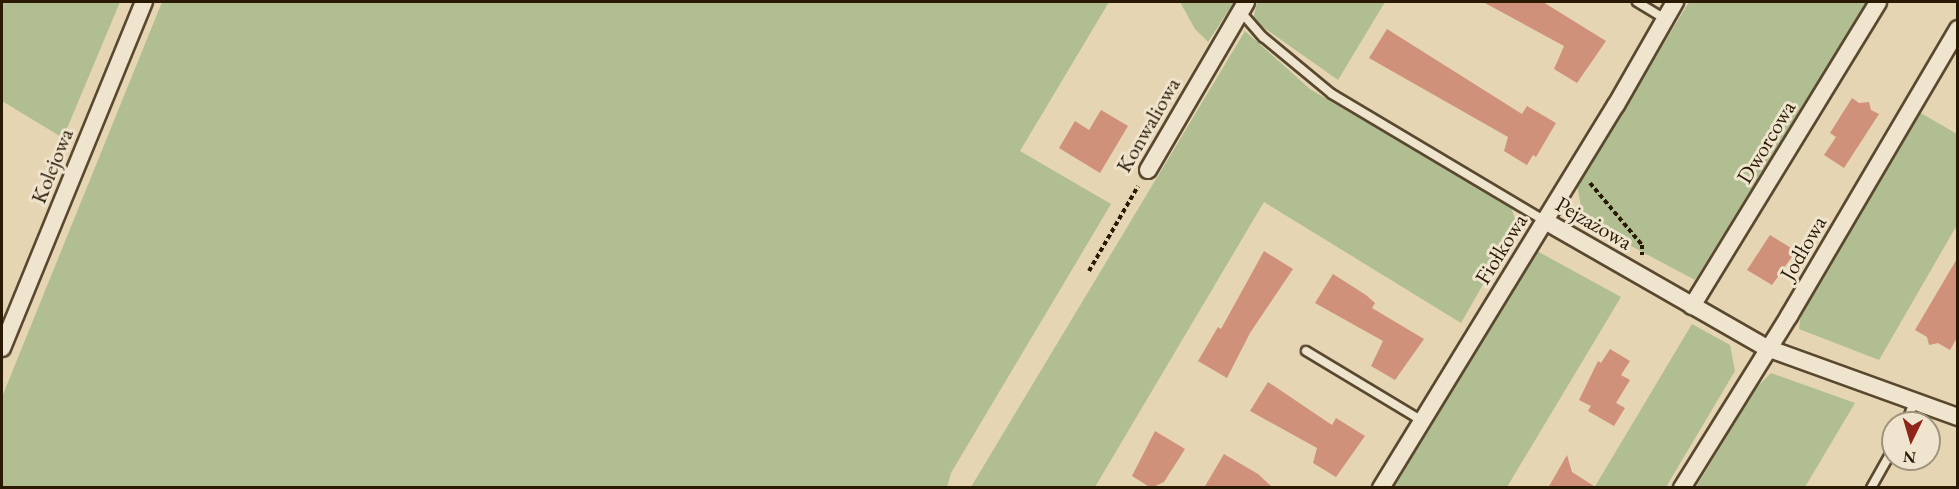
<!DOCTYPE html>
<html>
<head>
<meta charset="utf-8">
<style>
  body { margin:0 }
  #map { position:relative; width:1959px; height:489px; overflow:hidden; background:#e6d5b3; font-family:"EB Garamond",serif }
  div>[style] { position:absolute }
  .green>* { inset:0; background:#b0be91 }
  .building>* { inset:0; background:#d0917a }
  .path>* { height:4px; margin-top:-2px; transform-origin:0; background:repeating-linear-gradient(90deg,#2a1903 0 4.5px,transparent 0 7.5px) }
  .roads { filter:drop-shadow(2px 0 #59482f) drop-shadow(-2px 0 #59482f) drop-shadow(0 2px #59482f) drop-shadow(0 -2px #59482f) }
  .service>* { height:8px; margin:-4px; padding:0 4px; transform-origin:4px; border-radius:4px; background:#efe4ce }
  .minor>* { height:16px; margin:-8px; padding:0 8px; transform-origin:8px; border-radius:8px; background:#efe4ce }
  span { translate:-50% -50%; white-space:nowrap; text-align:center; line-height:1.15; -webkit-text-stroke:6px #efe4ce; paint-order:stroke }
  .street-label { font-size:22px; color:#2a1903 }
  .frame { position:absolute; inset:0; border:3px solid #2a1903; pointer-events:none }
  .north { position:absolute; left:1881px; top:411px; width:60px; height:60px; box-sizing:border-box; background:#efe4ce; border:2px solid #a0937d; border-radius:50%; rotate:185deg; font-size:16px; font-weight:700; line-height:24px; text-align:center; color:#2a1903 }
  .north::after { content:''; display:block; margin:auto; width:21px; height:27px; background:#8f2418; clip-path:polygon(50% 0,100% 100%,50% 72%,0 100%) }
</style>
</head>
<body>
<div id="map">
  <div class="green">
    <div style="clip-path:polygon(2px 2px,120px 2px,63px 138px,2px 101px)"></div>
    <div style="clip-path:polygon(162px 2px,1109px 2px,1020px 151px,1111px 204px,951px 473px,947px 487px,2px 487px,2px 397px)"></div>
    <div style="clip-path:polygon(1180px 2px,1234px 2px,1208px 42px,1195px 29px)"></div>
    <div style="clip-path:polygon(1257px 2px,1385px 2px,1338px 80px,1253px 20px)"></div>
    <div style="clip-path:polygon(1689px 2px,1868px 2px,1695px 280px,1584px 221px,1577px 186px)"></div>
    <div style="clip-path:polygon(1245px 31px,1310px 89px,1511px 207px,1517px 225px,1461px 323px,1264px 202px,1095px 487px,971px 487px)"></div>
    <div style="clip-path:polygon(1919px 112px,1957px 134px,1957px 225px,1879px 360px,1799px 329px,1801px 312px)"></div>
    <div style="clip-path:polygon(1537px 251px,1621px 297px,1507px 487px,1394px 487px)"></div>
    <div style="clip-path:polygon(1692px 324px,1730px 345px,1735px 371px,1666px 487px,1594px 488px)"></div>
    <div style="clip-path:polygon(1771px 373px,1855px 403px,1805px 487px,1696px 487px,1756px 388px)"></div>
  </div>
  <div class="building">
    <div style="clip-path:polygon(1483px 2px,1543px 2px,1606px 41px,1577px 83px,1554px 69px,1564px 46px)"></div>
    <div style="clip-path:polygon(1387px 29px,1522px 114px,1527px 106px,1556px 123px,1536px 157px,1533px 155px,1527px 165px,1504px 151px,1508px 137px,1369px 58px)"></div>
    <div style="clip-path:polygon(1852px 98px,1859px 103px,1869px 102px,1871px 110px,1879px 114px,1844px 168px,1824px 155px,1836px 137px,1830px 133px)"></div>
    <div style="clip-path:polygon(1101px 110px,1128px 126px,1100px 173px,1059px 148px,1075px 121px,1089px 130px)"></div>
    <div style="clip-path:polygon(1770px 235px,1796px 251px,1772px 285px,1747px 270px)"></div>
    <div style="clip-path:polygon(1264px 251px,1293px 269px,1250px 333px,1227px 378px,1198px 361px,1218px 327px,1221px 329px)"></div>
    <div style="clip-path:polygon(1958px 257px,1958px 336px,1950px 350px,1938px 343px,1929px 345px,1927px 337px,1915px 330px)"></div>
    <div style="clip-path:polygon(1333px 274px,1366px 295px,1375px 303px,1372px 308px,1424px 339px,1395px 380px,1371px 366px,1383px 341px,1315px 303px)"></div>
    <div style="clip-path:polygon(1610px 349px,1630px 361px,1621px 375px,1630px 380px,1616px 403px,1625px 408px,1614px 426px,1588px 411px,1591px 406px,1579px 400px,1598px 361px,1601px 363px)"></div>
    <div style="clip-path:polygon(1268px 382px,1332px 425px,1336px 418px,1365px 436px,1336px 477px,1313px 463px,1317px 448px,1250px 411px)"></div>
    <div style="clip-path:polygon(1155px 431px,1185px 449px,1164px 482px,1151px 488px,1132px 476px)"></div>
    <div style="clip-path:polygon(1224px 454px,1258px 474px,1273px 488px,1204px 488px)"></div>
    <div style="clip-path:polygon(1567px 455px,1572px 472px,1597px 488px,1548px 488px)"></div>
  </div>
  <div class="path">
    <div style="left:1590px;top:183px;width:81px;rotate:50deg"></div>
    <div style="left:1642px;top:245px;width:10px;rotate:90deg"></div>
    <div style="left:1089px;top:271px;width:98px;rotate:-60deg"></div>
  </div>
  <div class="roads">
    <div class="service">
      <div style="left:1637px;top:2px;width:33px;rotate:31deg"></div>
      <div style="left:1240px;top:11px;width:35px;rotate:49deg"></div>
      <div style="left:1263px;top:37px;width:89px;rotate:39.6deg"></div>
      <div style="left:1332px;top:94px;width:248px;rotate:30.8deg"></div>
      <div style="left:1306px;top:351px;width:134px;rotate:31deg"></div>
      <div style="left:1906px;top:423px;width:22px;rotate:-69deg"></div>
      <div style="left:1871px;top:488px;width:45px;rotate:-60.6deg"></div>
    </div>
    <div class="minor">
      <div style="left:1148px;top:170px;width:194px;rotate:-59.7deg"></div>
      <div style="left:1545px;top:221px;width:256px;rotate:29.8deg"></div>
      <div style="left:1767px;top:348px;width:203px;rotate:19.9deg"></div>
      <div style="left:1692px;top:306px;width:356px;rotate:-58.5deg"></div>
      <div style="left:2px;top:348px;width:374px;rotate:-67.7deg"></div>
      <div style="left:1381px;top:488px;width:449px;rotate:-58.5deg"></div>
      <div style="left:1616px;top:105px;width:119px;rotate:-60.2deg"></div>
      <div style="left:1682px;top:488px;width:203px;rotate:-58.1deg"></div>
      <div style="left:1789px;top:316px;width:333px;rotate:-59.5deg"></div>
    </div>
  </div>
  <div class="street-label">
    <span style="left:1148px;top:125px;rotate:-60deg">Konwaliowa</span>
    <span style="left:1766px;top:142px;rotate:-59deg">Dworcowa</span>
    <span style="left:52px;top:166px;rotate:-68deg">Kolejowa</span>
    <span style="left:1594px;top:223px;rotate:30deg">Pejzażowa</span>
    <span style="left:1803px;top:248px;rotate:-60deg">Jodłowa</span>
    <span style="left:1501px;top:249px;rotate:-58deg">Fiołkowa</span>
  </div>
  <div class="frame"></div>
  <div class="north">N</div>
</div>
</body>
</html>
